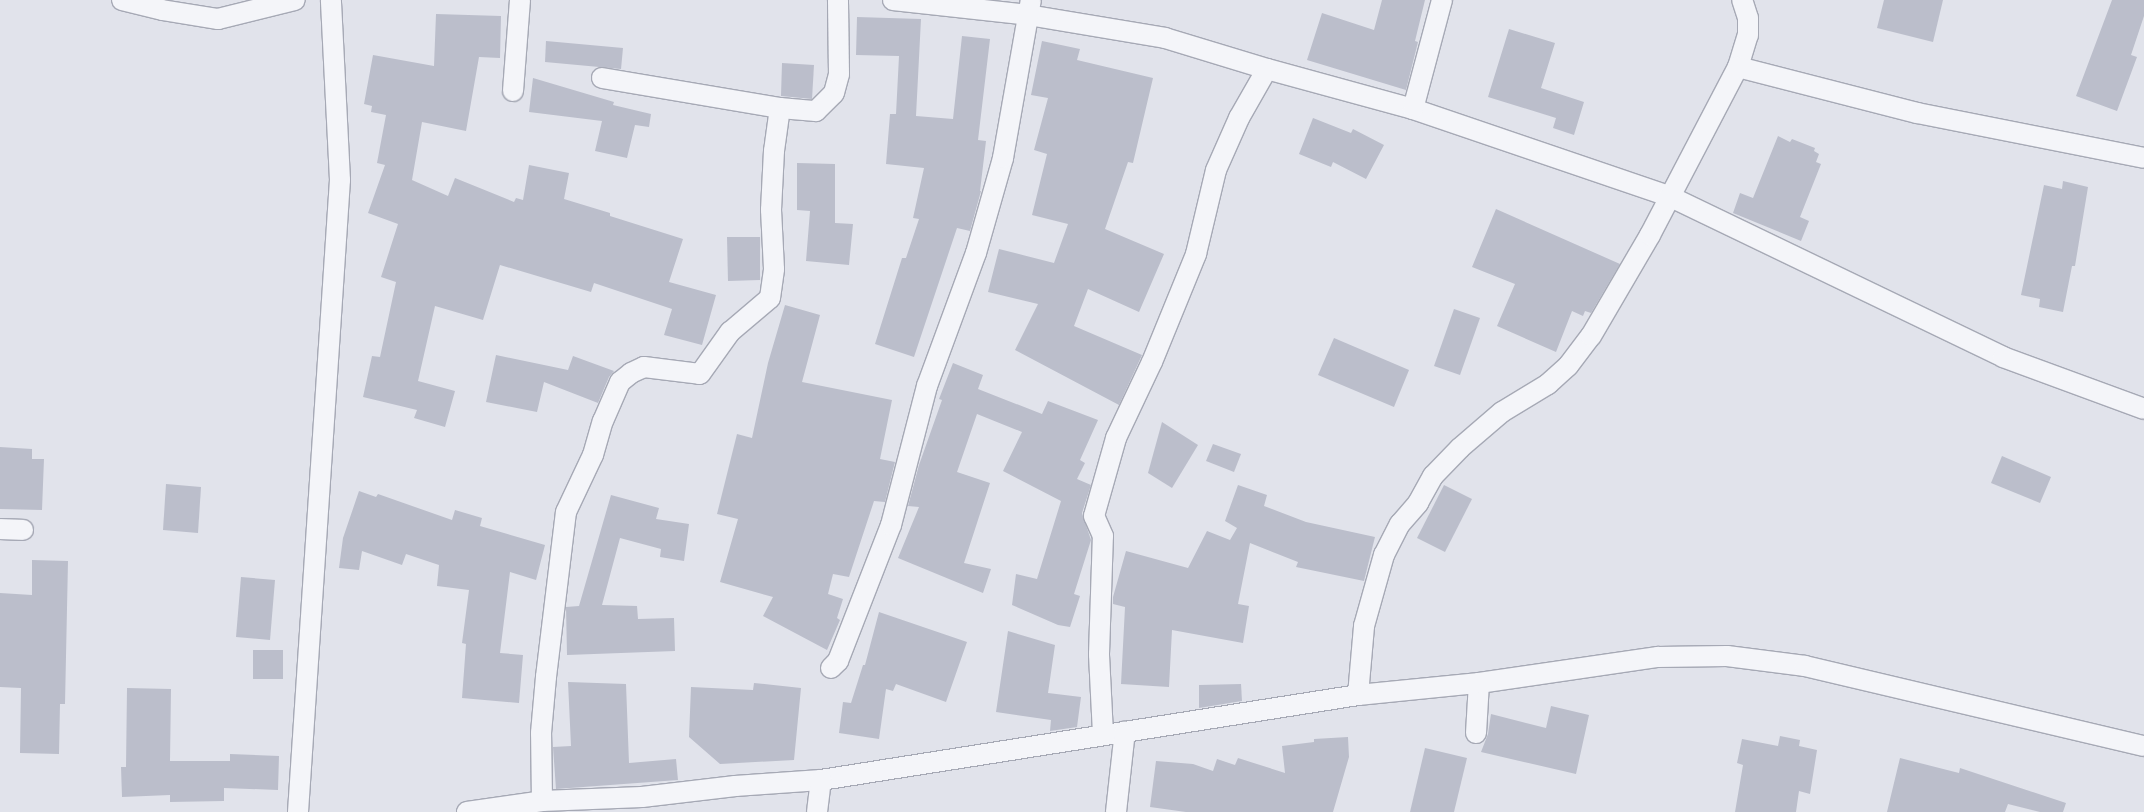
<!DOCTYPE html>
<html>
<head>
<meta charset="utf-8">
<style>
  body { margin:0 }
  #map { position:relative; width:2144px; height:812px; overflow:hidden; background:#e1e3eb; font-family:"Open Sans",sans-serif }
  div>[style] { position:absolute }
  .building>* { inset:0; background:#bbbecb }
  .roads { filter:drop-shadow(1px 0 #a6a9b5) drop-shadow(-1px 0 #a6a9b5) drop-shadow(0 1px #a6a9b5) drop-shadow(0 -1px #a6a9b5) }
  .street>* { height:20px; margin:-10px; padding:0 10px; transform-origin:10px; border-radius:10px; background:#f4f5f9 }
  span { translate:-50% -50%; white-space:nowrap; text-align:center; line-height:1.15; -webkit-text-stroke:4px #f1f3f8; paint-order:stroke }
</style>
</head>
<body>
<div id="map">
  <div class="building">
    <div style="clip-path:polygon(1382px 0,1425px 0,1415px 41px,1418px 42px,1406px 90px,1307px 60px,1322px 13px,1374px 30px)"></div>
    <div style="clip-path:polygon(1884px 0,1943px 0,1933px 42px,1877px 28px)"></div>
    <div style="clip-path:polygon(2112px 0,2144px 0,2144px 16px,2131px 55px,2137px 57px,2117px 111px,2076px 96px)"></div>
    <div style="clip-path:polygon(436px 14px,501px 16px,500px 58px,479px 57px,466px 131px,422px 122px,412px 180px,448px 196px,455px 178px,514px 202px,516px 198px,523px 200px,529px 165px,569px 173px,564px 199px,610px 213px,610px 216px,683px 239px,669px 282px,716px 295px,702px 345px,664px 335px,672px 309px,594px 283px,591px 292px,500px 265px,483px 320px,435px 306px,418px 381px,455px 391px,445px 427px,414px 418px,417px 410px,363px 397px,372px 356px,380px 357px,396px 282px,381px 277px,398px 224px,368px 213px,385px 165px,377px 163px,386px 115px,371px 112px,372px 106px,364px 104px,373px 55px,434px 66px)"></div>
    <div style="clip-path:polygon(857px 17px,921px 19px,916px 116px,953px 119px,962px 36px,990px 39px,978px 140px,986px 141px,980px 191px,981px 191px,970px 231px,957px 228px,914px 357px,875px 344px,902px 258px,906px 258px,919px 219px,913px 218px,924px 168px,886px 164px,890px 114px,896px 114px,899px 56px,856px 55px)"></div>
    <div style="clip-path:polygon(1509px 29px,1555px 43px,1541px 88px,1584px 102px,1574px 135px,1553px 128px,1556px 118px,1488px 97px)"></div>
    <div style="clip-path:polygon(546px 41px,623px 48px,621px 69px,545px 62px)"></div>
    <div style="clip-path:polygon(1042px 41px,1080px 49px,1077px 60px,1153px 78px,1133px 163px,1128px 162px,1105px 229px,1164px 254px,1139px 312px,1088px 289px,1074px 326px,1142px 355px,1119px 405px,1015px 350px,1038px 304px,988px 292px,999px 249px,1054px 263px,1068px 224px,1032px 215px,1047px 154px,1034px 150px,1048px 98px,1031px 95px)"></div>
    <div style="clip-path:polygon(782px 63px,814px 65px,812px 99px,781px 96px)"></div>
    <div style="clip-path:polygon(533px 78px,614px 102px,613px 105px,651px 114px,649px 127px,635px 125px,627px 158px,595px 151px,602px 121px,529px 112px)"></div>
    <div style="clip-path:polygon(1313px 118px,1351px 133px,1353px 129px,1384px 145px,1366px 179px,1333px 162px,1331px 167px,1299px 154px)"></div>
    <div style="clip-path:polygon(1778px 136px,1790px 142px,1792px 139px,1815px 148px,1814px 151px,1819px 154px,1816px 162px,1821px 164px,1800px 217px,1809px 221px,1801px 241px,1733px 213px,1740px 193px,1753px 198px)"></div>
    <div style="clip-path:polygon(797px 163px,835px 164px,835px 223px,853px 224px,849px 265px,806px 261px,810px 211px,797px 210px)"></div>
    <div style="clip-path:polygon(2063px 181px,2088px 187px,2075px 266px,2072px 266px,2063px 312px,2039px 307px,2040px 299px,2021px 295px,2044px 185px,2062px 189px)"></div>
    <div style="clip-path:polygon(1496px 209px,1620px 264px,1591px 313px,1585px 311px,1583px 316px,1572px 311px,1556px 352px,1497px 326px,1515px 284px,1472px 267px)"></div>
    <div style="clip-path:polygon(727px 237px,760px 237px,760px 280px,728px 281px)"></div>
    <div style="clip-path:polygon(785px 305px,820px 315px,802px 382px,892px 400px,880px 459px,895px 462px,885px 502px,874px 501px,849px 577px,833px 574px,828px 594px,843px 599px,837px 618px,840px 620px,827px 650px,763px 616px,773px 597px,720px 582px,738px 519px,717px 514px,737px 434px,752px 438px,768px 363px)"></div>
    <div style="clip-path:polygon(1454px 309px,1480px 318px,1460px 375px,1434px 366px)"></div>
    <div style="clip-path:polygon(1334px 338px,1409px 370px,1394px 407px,1318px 375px)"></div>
    <div style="clip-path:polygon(496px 355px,568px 370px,573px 356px,614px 371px,609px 377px,598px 403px,544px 382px,537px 412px,486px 402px)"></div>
    <div style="clip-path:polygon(953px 363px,983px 375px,978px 389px,1042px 414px,1048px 401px,1098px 420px,1080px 460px,1085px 463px,1077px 479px,1091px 485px,1082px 513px,1091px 540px,1074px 594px,1080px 596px,1070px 627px,1058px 625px,1012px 605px,1016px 574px,1037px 579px,1061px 501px,1003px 471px,1022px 432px,977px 414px,957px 472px,990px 483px,964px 563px,991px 569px,983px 593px,898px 558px,919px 507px,908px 506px,919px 465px,942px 400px,939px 399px)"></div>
    <div style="clip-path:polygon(1162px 422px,1198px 445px,1172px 488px,1148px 473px)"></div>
    <div style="clip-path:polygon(1213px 444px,1241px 454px,1234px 472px,1206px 461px)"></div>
    <div style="clip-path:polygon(0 447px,32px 449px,32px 459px,44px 459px,42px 510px,0 509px)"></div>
    <div style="clip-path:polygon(2002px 456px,2051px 477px,2040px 503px,1991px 483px)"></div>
    <div style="clip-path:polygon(166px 484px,201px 487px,198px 533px,163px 530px)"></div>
    <div style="clip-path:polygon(1238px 485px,1267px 495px,1264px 506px,1306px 522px,1375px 537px,1364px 581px,1296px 567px,1298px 562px,1250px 543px,1238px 604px,1249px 606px,1243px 643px,1172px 630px,1169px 687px,1121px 684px,1125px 607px,1113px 604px,1113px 597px,1126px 551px,1188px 568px,1207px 531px,1230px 540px,1237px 528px,1225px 521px)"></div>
    <div style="clip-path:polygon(1444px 485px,1472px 499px,1445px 552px,1417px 538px)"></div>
    <div style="clip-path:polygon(359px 491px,376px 497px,378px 494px,452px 520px,455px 510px,482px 518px,480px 526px,545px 545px,536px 580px,510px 572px,500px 653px,523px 655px,519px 703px,462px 698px,466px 644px,462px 643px,469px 590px,437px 586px,439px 565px,406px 554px,402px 565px,362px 551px,359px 570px,339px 568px,343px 538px)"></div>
    <div style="clip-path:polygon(611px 495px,659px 508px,656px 519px,689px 524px,684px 561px,660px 557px,661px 549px,620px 538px,602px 605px,637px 606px,638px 619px,674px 618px,675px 651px,567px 655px,566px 607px,579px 606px)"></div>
    <div style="clip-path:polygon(32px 560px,68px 561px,65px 704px,60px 704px,59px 754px,20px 753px,21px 688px,0 687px,0 593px,32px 595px)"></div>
    <div style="clip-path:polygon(241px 577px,275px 580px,270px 640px,236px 637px)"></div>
    <div style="clip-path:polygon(879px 612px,967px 642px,946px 702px,896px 684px,893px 691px,886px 689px,879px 739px,839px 733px,843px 702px,851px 703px,863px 665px,865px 665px)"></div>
    <div style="clip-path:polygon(1008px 631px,1055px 645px,1048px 693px,1081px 697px,1077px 727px,1050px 731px,1051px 720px,996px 712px)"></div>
    <div style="clip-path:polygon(253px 650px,283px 650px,283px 679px,253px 679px)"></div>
    <div style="clip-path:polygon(568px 682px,626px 684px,629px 763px,676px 759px,678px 780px,556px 789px,553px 747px,571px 746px)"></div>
    <div style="clip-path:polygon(754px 683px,801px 688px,794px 760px,720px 764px,689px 737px,691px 687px,753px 690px)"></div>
    <div style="clip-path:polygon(1241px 684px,1242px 701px,1199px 708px,1199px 685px)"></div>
    <div style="clip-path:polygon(127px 688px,171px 689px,170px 761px,230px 761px,230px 754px,279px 756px,278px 790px,224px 788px,224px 801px,170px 802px,170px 795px,122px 797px,121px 767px,126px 767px)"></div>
    <div style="clip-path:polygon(1551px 706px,1589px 715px,1576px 774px,1481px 752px,1488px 734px,1491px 714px,1546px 728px)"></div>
    <div style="clip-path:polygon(1780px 736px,1800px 740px,1799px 746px,1817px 750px,1810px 794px,1799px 791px,1796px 812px,1735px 812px,1743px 765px,1737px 763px,1742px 739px,1778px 746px)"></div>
    <div style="clip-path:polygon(1348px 737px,1349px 757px,1333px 812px,1186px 812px,1150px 807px,1156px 761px,1193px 764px,1213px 771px,1217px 759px,1235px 765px,1238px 758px,1285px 773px,1282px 746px,1314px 742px,1314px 739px)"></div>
    <div style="clip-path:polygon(1425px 748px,1467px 758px,1454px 812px,1410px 812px)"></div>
    <div style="clip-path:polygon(1900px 758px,1959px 773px,1960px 768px,2066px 803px,2063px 812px,2040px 812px,2008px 804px,2005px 812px,1887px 812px)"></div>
  </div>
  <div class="roads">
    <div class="street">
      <div style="left:122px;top:0;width:41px;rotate:14deg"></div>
      <div style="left:162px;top:10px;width:57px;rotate:9.1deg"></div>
      <div style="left:218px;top:19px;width:79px;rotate:-13.9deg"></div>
      <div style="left:893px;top:0;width:136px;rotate:6.3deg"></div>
      <div style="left:1028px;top:15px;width:139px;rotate:9.5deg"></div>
      <div style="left:1165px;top:38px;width:107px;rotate:16.9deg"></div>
      <div style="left:1267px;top:69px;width:151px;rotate:15.3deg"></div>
      <div style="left:1413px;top:109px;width:270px;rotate:18.8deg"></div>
      <div style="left:1669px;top:196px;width:371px;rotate:25.7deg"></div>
      <div style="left:2003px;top:357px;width:150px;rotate:20.2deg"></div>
      <div style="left:1738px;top:67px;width:34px;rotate:-73deg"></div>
      <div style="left:1748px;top:35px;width:17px;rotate:-90deg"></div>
      <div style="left:1748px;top:18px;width:19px;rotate:-108deg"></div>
      <div style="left:602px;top:78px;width:181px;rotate:9.6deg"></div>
      <div style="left:780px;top:108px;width:36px;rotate:5deg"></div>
      <div style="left:816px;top:111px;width:25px;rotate:-45deg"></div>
      <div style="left:834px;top:93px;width:20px;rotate:-75deg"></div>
      <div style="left:839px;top:74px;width:74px;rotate:-90.8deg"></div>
      <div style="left:513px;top:91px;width:91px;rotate:-85.6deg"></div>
      <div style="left:1413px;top:109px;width:113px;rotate:-75.1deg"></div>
      <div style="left:0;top:529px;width:23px;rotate:2deg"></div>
      <div style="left:831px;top:668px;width:10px;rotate:-45deg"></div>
      <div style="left:838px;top:661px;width:146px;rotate:-68.7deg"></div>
      <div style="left:891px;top:525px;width:144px;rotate:-75.5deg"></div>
      <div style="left:927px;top:386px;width:142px;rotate:-69.8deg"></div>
      <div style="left:976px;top:253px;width:99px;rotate:-74.1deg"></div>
      <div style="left:1003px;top:158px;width:160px;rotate:-80deg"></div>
      <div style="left:1358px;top:695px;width:69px;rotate:-85deg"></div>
      <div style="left:1364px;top:626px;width:74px;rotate:-74.3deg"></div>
      <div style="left:1384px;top:555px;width:35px;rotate:-63deg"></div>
      <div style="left:1400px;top:524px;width:28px;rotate:-49deg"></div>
      <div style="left:1418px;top:503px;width:31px;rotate:-61deg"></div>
      <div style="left:1433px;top:476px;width:39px;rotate:-46deg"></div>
      <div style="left:1460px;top:448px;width:55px;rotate:-40.6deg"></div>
      <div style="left:1502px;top:412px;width:54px;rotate:-31.3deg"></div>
      <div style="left:1548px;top:384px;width:27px;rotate:-42deg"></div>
      <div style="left:1568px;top:366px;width:38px;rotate:-53deg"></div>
      <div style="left:1591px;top:336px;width:117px;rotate:-59.7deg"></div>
      <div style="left:1650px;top:235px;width:190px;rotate:-62.4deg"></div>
      <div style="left:1738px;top:67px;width:185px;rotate:14.4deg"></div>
      <div style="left:1917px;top:113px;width:231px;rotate:11.2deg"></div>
      <div style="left:1476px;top:733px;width:50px;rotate:-86.6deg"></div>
      <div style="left:1103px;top:734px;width:80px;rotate:-92.9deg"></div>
      <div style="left:1099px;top:654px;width:118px;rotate:-88.1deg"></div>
      <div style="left:1103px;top:536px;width:22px;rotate:-114deg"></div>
      <div style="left:1094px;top:516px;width:81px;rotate:-74.2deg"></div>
      <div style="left:1116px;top:438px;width:84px;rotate:-64.7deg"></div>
      <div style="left:1152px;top:362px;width:117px;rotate:-67.8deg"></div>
      <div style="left:1196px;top:254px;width:86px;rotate:-76.6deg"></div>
      <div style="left:1216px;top:170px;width:57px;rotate:-66.1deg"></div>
      <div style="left:1239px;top:118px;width:56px;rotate:-60.3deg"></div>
      <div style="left:542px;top:801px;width:68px;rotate:-90.8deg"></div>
      <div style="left:541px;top:733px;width:56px;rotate:-84.9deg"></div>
      <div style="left:546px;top:677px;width:166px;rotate:-83.1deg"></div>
      <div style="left:566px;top:512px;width:63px;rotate:-64.7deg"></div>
      <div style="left:593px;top:455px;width:35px;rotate:-74deg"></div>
      <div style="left:603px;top:421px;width:43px;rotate:-66.4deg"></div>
      <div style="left:620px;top:382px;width:14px;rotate:-39deg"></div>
      <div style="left:631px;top:373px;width:14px;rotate:-25deg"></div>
      <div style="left:644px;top:367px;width:56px;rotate:7.1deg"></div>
      <div style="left:700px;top:374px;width:52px;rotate:-54.5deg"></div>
      <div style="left:730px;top:332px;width:52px;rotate:-40.4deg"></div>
      <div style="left:770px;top:298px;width:29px;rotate:-82deg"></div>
      <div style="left:774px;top:269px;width:59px;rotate:-92.9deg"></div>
      <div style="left:771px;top:210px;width:59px;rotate:-87.1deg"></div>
      <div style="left:774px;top:151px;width:43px;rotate:-82.1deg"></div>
      <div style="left:298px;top:812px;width:633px;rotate:-86.2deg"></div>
      <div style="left:340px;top:180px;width:180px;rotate:-92.9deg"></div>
      <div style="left:467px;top:812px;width:76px;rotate:-8.3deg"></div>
      <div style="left:542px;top:801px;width:100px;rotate:-2.3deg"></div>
      <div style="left:642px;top:797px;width:94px;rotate:-6.7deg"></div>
      <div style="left:735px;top:786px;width:86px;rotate:-4deg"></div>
      <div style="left:821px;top:780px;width:544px;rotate:-8.99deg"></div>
      <div style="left:1358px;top:695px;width:122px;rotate:-5.7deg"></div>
      <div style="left:1479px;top:683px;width:181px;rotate:-8.3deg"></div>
      <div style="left:1658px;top:657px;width:69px;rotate:-0.8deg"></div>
      <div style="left:1727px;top:656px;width:79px;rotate:7.3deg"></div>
      <div style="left:1805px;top:666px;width:348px;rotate:13.3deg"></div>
      <div style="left:817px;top:812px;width:32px;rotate:-83deg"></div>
      <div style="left:1116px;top:812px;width:81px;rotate:-83.7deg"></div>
    </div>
  </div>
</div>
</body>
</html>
